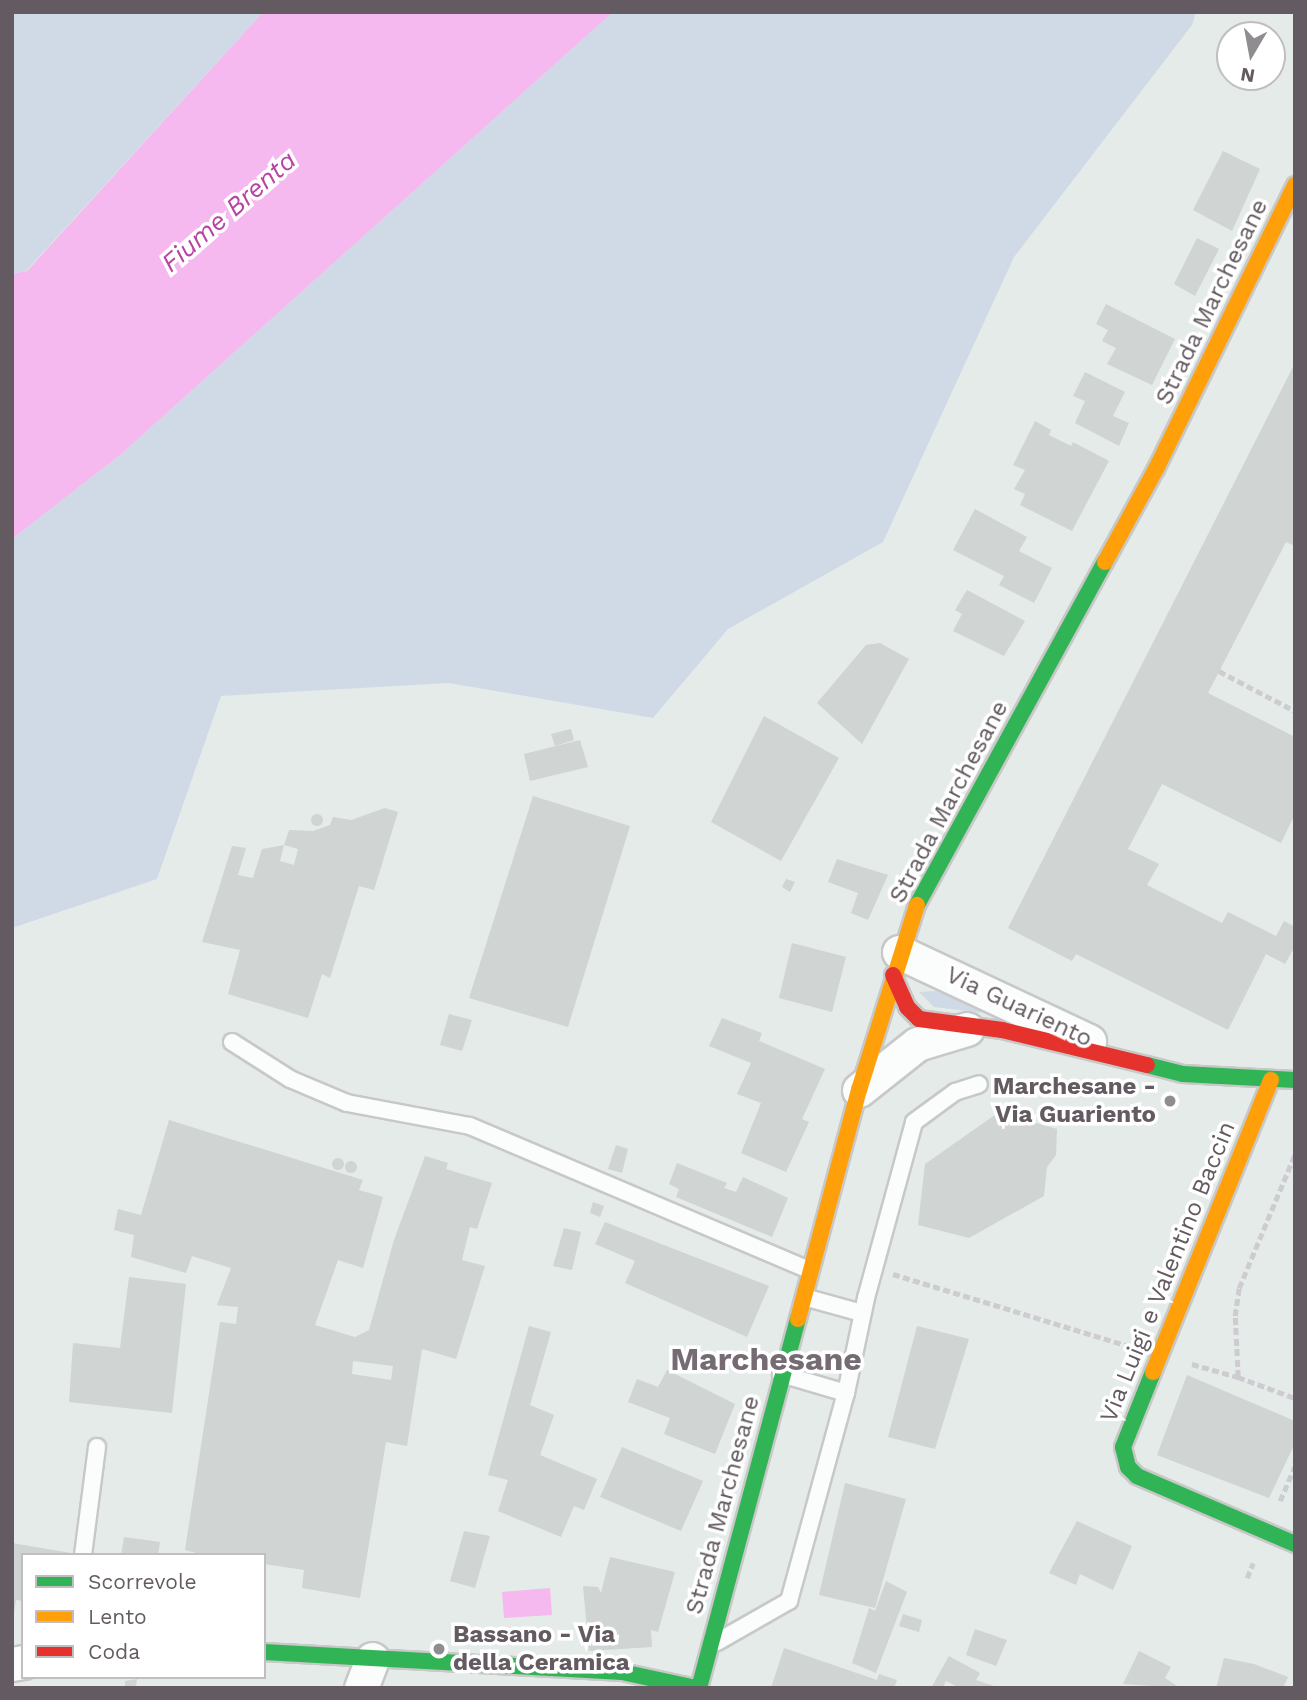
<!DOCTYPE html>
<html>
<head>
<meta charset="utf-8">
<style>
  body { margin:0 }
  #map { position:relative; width:1307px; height:1700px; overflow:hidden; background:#e5ebe8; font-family:"Work Sans",sans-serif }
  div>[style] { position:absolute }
  .green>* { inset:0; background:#d0dae6 }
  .water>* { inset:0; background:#f5b9f0 }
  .building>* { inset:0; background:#d0d4d2 }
  .round { border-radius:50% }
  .path>* { height:4.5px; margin-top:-2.25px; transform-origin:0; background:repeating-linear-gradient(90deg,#ccccd1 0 7px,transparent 0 10.5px) }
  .roads { filter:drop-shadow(2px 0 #c7c8c7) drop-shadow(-2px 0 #c7c8c7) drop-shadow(0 2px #c7c8c7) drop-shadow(0 -2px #c7c8c7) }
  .lane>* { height:16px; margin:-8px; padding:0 8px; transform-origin:8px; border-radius:8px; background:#fbfcfc }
  .street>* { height:33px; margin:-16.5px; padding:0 16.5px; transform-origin:16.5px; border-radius:16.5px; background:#fbfcfc }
  .fast>* { height:16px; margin:-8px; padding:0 8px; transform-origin:8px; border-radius:8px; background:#30b455 }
  .slow>* { height:16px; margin:-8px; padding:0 8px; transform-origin:8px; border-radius:8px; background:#ff9f0a }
  .jam>* { height:16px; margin:-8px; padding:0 8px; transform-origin:8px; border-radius:8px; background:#e5322d }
  .dots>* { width:19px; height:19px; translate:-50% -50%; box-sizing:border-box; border:4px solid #fff; border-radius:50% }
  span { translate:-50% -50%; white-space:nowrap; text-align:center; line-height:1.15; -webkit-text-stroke:7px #fff; paint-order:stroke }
  .street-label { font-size:24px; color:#635b61 }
  .poi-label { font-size:24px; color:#635b61; font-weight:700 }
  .right { translate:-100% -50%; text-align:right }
  .left { translate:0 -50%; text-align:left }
  .water-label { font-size:26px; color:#b644a2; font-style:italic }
  .district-label { font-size:32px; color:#756c73; font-weight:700 }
  .frame { position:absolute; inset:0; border:14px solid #635b61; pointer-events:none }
  .legend { position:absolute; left:21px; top:1553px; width:245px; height:126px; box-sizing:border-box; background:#fff; border:2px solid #c1bdc0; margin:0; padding:9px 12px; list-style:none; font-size:21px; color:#635b61 }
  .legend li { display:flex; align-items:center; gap:14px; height:35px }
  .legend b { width:35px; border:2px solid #c1bdc0 }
  .north { position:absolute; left:1216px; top:21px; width:70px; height:70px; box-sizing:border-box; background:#fff; border:2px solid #c1bdc0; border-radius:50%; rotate:190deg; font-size:19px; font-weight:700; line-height:28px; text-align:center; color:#635b61 }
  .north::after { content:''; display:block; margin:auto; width:24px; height:32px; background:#908d90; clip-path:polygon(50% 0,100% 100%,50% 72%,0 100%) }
</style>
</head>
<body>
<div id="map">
  <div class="green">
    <div style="clip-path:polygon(12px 12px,263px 12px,26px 271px,12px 274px)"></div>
    <div style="clip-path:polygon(613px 12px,1196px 12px,1192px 25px,1014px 257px,883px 542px,728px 629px,653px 718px,449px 683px,221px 696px,157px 879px,12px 928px,12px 539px,120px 455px)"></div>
    <div style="clip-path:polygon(949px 990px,1003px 1015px,934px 1007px,919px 992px)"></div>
  </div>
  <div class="water">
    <div style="clip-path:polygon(263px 12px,613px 12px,120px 455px,12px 539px,12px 274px,27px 271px)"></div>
    <div style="clip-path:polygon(550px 1588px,552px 1615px,504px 1618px,502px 1592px)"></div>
  </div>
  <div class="building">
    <div style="clip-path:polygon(1223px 151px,1260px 169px,1232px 231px,1193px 210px)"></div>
    <div style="clip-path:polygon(1197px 238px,1219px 249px,1195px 296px,1174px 284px)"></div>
    <div style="clip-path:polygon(1106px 304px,1175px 339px,1152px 385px,1107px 364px,1116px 348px,1102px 341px,1108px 330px,1096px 324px)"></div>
    <div style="clip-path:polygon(1295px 363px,1295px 546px,1286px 542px,1208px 693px,1295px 737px,1295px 814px,1281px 843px,1162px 784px,1128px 849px,1159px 864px,1147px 885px,1222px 923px,1228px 912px,1276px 936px,1284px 921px,1295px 927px,1295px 946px,1285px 964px,1266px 954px,1228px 1030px,1076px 954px,1072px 961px,1008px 928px)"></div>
    <div style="clip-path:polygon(1085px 372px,1125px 392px,1113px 416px,1129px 423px,1119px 446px,1075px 423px,1085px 401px,1073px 396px)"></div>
    <div style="clip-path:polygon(1035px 421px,1051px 430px,1049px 435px,1071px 446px,1073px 442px,1109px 461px,1072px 531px,1020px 505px,1025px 494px,1014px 489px,1025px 470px,1013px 465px)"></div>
    <div style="clip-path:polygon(975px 509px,1027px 537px,1019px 551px,1052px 568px,1034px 603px,999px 585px,1004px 576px,953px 550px)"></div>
    <div style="clip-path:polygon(967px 590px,1025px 621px,1004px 656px,953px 631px,962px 614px,955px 610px)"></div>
    <div style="clip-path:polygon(880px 643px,909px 659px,862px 744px,817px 703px,866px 645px)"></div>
    <div style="clip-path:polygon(764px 716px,839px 758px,781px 861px,711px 822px)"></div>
    <div style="clip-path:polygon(571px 729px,574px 740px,555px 746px,551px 734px)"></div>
    <div style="clip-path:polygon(580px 740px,588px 767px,530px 781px,524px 754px)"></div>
    <div style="clip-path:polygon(533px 796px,630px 826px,568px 1027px,469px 998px)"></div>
    <div style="clip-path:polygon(385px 808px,398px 812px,374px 890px,359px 886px,330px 978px,322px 974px,308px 1018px,228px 994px,240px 950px,202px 942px,232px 846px,246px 848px,238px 875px,253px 878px,262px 849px,284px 845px,280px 861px,294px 865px,298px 849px,284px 845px,289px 830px,313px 831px,330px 825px,333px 817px,351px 820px)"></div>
    <div class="round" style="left:311px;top:814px;width:12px;height:12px"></div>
    <div style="clip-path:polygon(837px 859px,888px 875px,868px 920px,851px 913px,858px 893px,828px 882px)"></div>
    <div style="clip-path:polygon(786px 879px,795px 882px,790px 892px,782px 887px)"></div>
    <div style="clip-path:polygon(792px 943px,846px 957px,832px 1012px,779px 998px)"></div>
    <div style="clip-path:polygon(449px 1014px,472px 1020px,462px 1051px,440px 1045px)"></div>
    <div style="clip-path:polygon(722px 1018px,762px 1033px,759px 1041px,825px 1069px,802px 1119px,809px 1122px,786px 1172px,741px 1153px,761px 1103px,737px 1094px,751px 1063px,709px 1046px)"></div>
    <div style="clip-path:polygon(999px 1112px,1057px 1129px,1056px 1155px,1047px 1167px,1044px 1196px,969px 1238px,918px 1225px,925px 1164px)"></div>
    <div style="clip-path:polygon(evenodd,169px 1120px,363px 1180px,359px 1190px,383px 1197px,363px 1268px,338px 1260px,315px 1325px,355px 1337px,369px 1330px,394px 1240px,425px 1156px,448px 1163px,446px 1169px,492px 1183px,477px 1229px,470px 1227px,462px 1260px,485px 1266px,456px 1359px,422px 1349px,407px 1446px,386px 1442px,360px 1598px,302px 1588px,304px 1570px,264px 1564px,264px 1555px,204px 1555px,185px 1550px,220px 1322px,236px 1324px,238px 1307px,217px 1305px,231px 1268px,192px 1256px,186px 1273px,131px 1257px,134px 1235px,114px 1230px,118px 1209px,141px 1215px,169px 1120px,353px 1361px,393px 1366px,391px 1380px,352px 1374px,353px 1361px)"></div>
    <div style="clip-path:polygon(616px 1145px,628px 1149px,622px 1173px,608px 1169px)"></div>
    <div class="round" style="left:332px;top:1158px;width:12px;height:12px"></div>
    <div class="round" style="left:345px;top:1161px;width:12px;height:12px"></div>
    <div style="clip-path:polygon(677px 1163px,727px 1183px,724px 1188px,736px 1192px,743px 1177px,788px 1198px,772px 1237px,676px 1197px,679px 1189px,669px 1184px)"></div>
    <div style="clip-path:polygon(593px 1202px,604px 1206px,600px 1217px,590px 1213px)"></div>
    <div style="clip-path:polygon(605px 1222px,769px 1286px,747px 1337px,625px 1283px,635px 1261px,595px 1244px)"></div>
    <div style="clip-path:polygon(564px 1228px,581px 1232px,572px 1270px,553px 1266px)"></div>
    <div style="clip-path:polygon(129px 1277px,186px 1284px,172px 1413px,69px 1402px,73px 1343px,120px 1348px)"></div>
    <div style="clip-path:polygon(529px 1326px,551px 1332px,530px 1405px,554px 1415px,540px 1455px,597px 1479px,584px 1510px,574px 1506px,561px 1537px,498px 1511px,508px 1480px,488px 1475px)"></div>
    <div style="clip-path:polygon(917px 1326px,969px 1339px,935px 1449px,888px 1437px)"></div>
    <div style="clip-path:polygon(667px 1370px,735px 1404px,715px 1454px,664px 1434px,670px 1418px,628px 1402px,637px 1379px,658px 1387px)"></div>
    <div style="clip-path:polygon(1187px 1375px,1295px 1421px,1295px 1443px,1269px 1498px,1157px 1455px)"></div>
    <div style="clip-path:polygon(622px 1447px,703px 1481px,681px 1531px,600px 1497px)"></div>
    <div style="clip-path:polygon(845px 1483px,906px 1499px,875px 1608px,819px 1595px)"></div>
    <div style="clip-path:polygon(1077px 1521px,1132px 1546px,1113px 1590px,1080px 1574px,1076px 1585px,1049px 1573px)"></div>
    <div style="clip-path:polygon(464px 1531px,490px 1536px,475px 1588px,450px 1581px)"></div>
    <div style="clip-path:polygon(124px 1537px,160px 1542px,158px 1555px,121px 1555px)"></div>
    <div style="clip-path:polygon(12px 1543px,71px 1553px,23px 1555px,23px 1601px,16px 1600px,14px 1613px)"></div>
    <div style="clip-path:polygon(610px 1557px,675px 1572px,658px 1632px,651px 1630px,652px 1647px,589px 1651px,583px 1586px,598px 1587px,601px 1593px)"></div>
    <div style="clip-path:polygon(886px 1581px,907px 1592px,876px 1673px,852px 1663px,869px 1608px,875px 1611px)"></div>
    <div style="clip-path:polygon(903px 1614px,922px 1620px,919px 1632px,899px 1626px)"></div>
    <div style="clip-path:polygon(975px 1629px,1007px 1640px,996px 1666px,966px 1655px)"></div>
    <div style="clip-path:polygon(784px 1648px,877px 1680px,879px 1674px,897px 1680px,894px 1688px,771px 1688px)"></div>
    <div style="clip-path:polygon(1139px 1651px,1171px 1667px,1165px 1678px,1180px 1688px,1123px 1684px)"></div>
    <div style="clip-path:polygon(949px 1656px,980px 1673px,976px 1680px,1000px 1688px,960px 1688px,946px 1681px,943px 1688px,931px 1688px)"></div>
    <div style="clip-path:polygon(1224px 1658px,1254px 1664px,1288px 1677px,1283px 1688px,1216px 1688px)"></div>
    <div style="clip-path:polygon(137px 1679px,136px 1687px,125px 1687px,125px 1681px)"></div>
  </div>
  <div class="path">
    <div style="left:1219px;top:671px;width:86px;rotate:27.8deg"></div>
    <div style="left:893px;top:1274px;width:247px;rotate:17deg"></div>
    <div style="left:1192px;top:1364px;width:48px;rotate:15.8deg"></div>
    <div style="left:1238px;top:1377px;width:61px;rotate:-92.8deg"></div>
    <div style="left:1235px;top:1316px;width:28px;rotate:-82deg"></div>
    <div style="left:1239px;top:1288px;width:145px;rotate:-67.3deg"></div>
    <div style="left:1238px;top:1377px;width:61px;rotate:20.2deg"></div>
    <div style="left:1280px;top:1501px;width:38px;rotate:-67deg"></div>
    <div style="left:1247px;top:1578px;width:16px;rotate:-68deg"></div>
  </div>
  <div class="roads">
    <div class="lane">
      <div style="left:232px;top:1042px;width:69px;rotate:32.5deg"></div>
      <div style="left:290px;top:1079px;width:62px;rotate:22.8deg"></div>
      <div style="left:347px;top:1103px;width:125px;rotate:10.6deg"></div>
      <div style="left:470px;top:1126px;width:369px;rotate:23deg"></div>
      <div style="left:804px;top:1297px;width:60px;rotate:15.4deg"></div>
      <div style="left:846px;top:1393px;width:97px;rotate:-78.1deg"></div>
      <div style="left:866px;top:1298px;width:182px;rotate:-74.7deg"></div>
      <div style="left:914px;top:1122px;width:51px;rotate:-36.2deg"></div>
      <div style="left:955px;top:1092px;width:25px;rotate:-18deg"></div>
      <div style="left:83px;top:1555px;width:109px;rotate:-82.6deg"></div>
      <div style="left:717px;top:1642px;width:83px;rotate:-29.7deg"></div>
      <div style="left:789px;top:1601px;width:216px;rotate:-74.7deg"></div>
      <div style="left:846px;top:1393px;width:68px;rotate:-163.7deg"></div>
    </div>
    <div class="street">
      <div style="left:899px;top:952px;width:210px;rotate:25.1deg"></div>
      <div style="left:859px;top:1090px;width:74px;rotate:-38.4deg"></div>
      <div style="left:917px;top:1044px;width:52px;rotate:-16.7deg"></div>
      <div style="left:12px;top:1664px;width:11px;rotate:-10deg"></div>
      <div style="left:361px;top:1688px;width:31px;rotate:-69deg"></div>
    </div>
    <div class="fast">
      <div style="left:917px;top:905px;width:391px;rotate:-61.3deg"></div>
      <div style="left:1147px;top:1065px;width:37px;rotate:14deg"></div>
      <div style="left:1183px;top:1074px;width:112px;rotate:3.1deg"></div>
      <div style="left:1153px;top:1372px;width:81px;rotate:111.8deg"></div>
      <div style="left:1123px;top:1447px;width:21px;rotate:76deg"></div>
      <div style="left:1128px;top:1467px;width:13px;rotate:45deg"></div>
      <div style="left:1137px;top:1476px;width:172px;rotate:23.3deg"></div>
      <div style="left:264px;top:1652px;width:359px;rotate:3.2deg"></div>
      <div style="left:622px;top:1672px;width:76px;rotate:12.2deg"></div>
      <div style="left:699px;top:1688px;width:382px;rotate:-75deg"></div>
    </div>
    <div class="slow">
      <div style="left:1105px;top:562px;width:106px;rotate:-61.3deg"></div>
      <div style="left:1156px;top:469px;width:316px;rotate:-63.9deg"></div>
      <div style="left:798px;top:1319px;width:237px;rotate:-75.1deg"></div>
      <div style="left:859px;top:1090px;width:194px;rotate:-72.6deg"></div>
      <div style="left:1153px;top:1372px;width:315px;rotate:-68deg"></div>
    </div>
    <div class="jam">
      <div style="left:893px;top:975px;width:35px;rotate:66deg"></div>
      <div style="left:907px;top:1007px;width:17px;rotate:45deg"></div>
      <div style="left:919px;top:1019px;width:84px;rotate:7.5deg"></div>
      <div style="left:1002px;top:1030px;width:149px;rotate:13.6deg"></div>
    </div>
  </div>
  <div class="dots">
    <div style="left:1170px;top:1101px;background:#908d90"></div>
    <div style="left:439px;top:1649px;background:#908d90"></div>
  </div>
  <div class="street-label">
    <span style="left:1212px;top:302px;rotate:-64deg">Strada Marchesane</span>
    <span style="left:949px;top:802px;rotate:-62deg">Strada Marchesane</span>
    <span style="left:1019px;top:1007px;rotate:25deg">Via Guariento</span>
    <span style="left:1168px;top:1272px;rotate:-68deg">Via Luigi e Valentino Baccin</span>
    <span style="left:723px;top:1505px;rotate:-75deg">Strada Marchesane</span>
  </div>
  <div class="poi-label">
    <span class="right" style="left:1156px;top:1101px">Marchesane -<br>Via Guariento</span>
    <span class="left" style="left:453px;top:1649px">Bassano - Via<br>della Ceramica</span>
  </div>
  <div class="water-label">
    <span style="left:229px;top:212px;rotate:-41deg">Fiume Brenta</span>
  </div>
  <div class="district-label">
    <span style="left:766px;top:1359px">Marchesane</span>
  </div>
  <div class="frame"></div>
  <ul class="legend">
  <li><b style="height:9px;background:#30b455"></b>Scorrevole</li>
  <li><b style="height:9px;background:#ff9f0a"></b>Lento</li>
  <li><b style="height:9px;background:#e5322d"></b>Coda</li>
  </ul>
  <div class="north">N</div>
</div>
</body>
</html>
